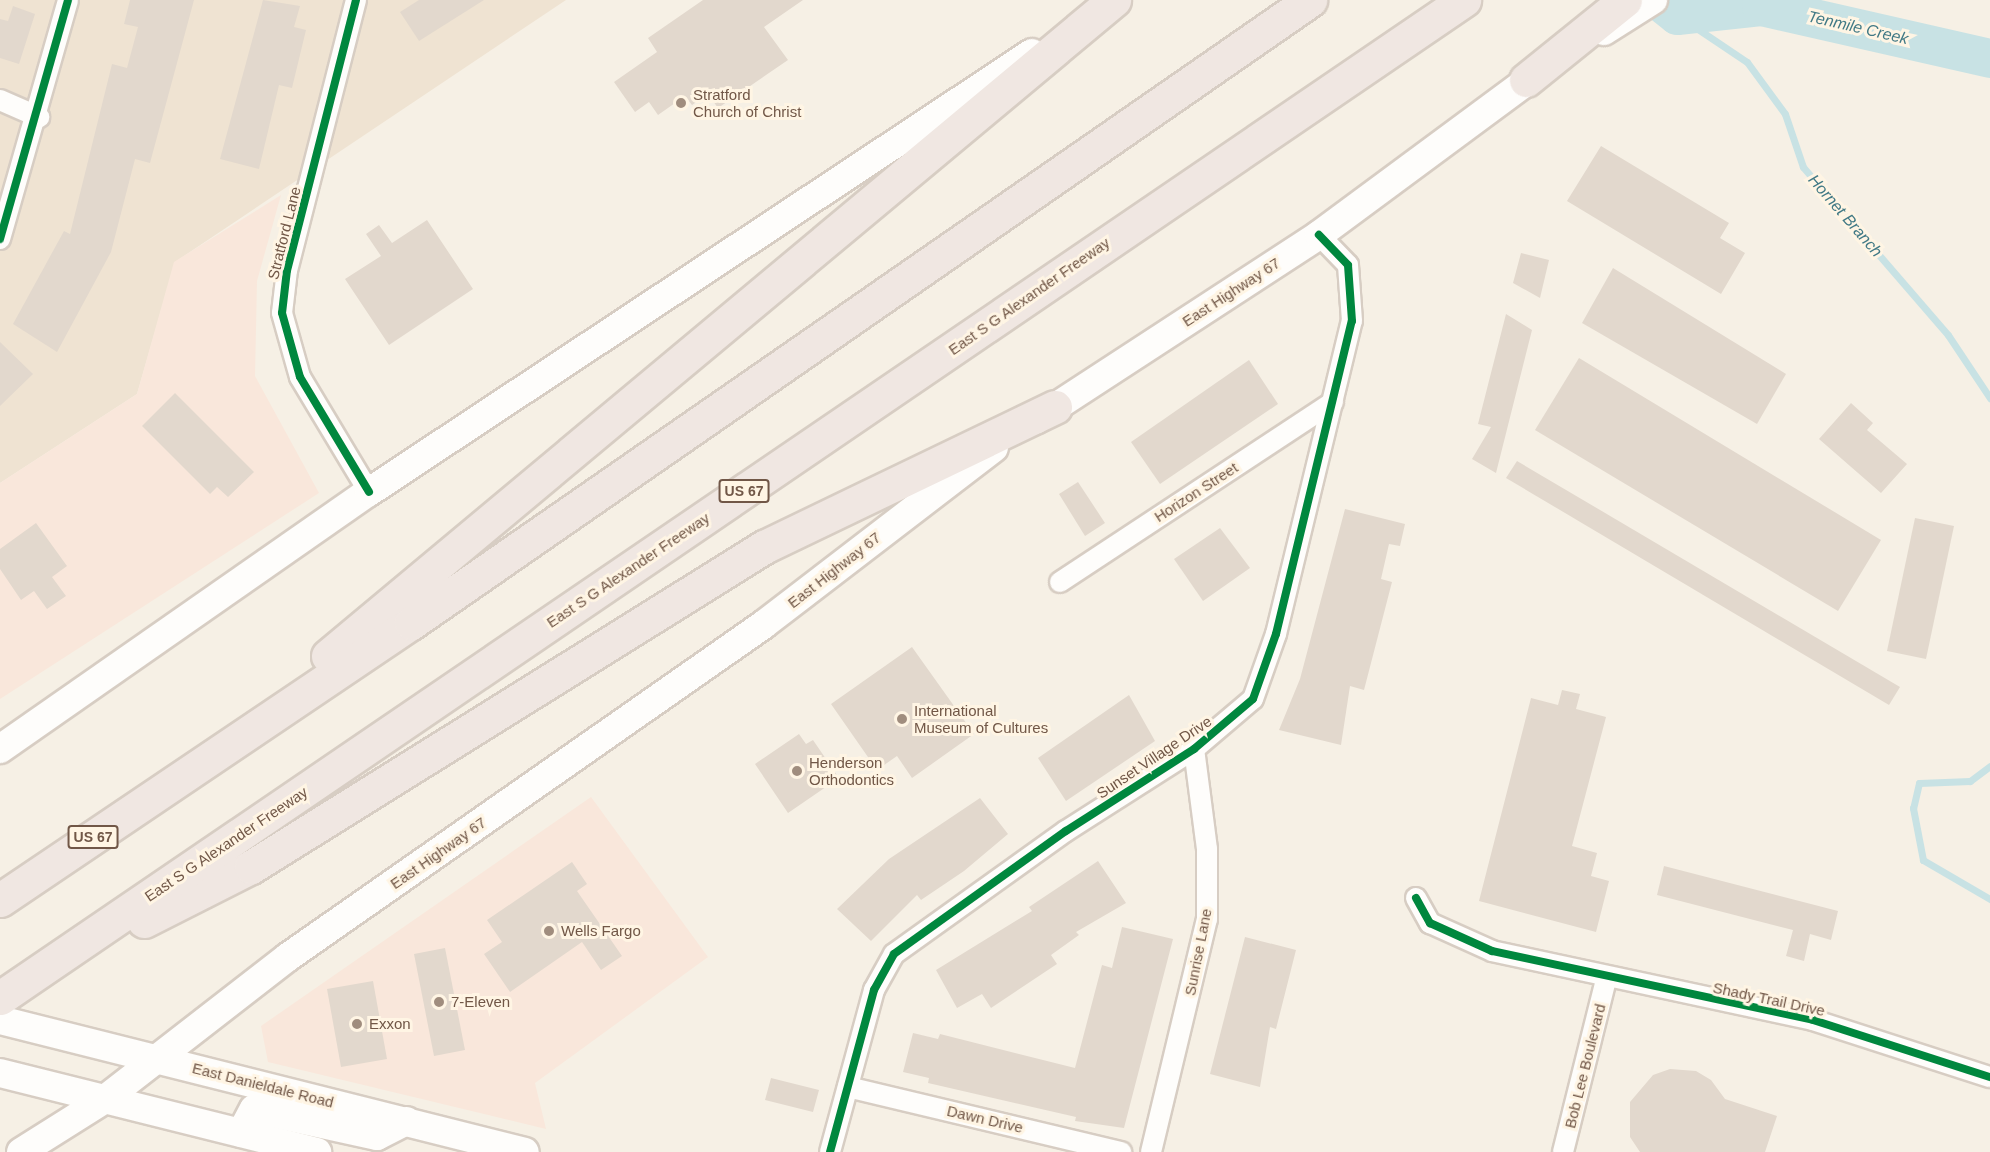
<!DOCTYPE html>
<html>
<head>
<meta charset="utf-8">
<style>
  body { margin:0 }
  #map { position:relative; width:1990px; height:1152px; overflow:hidden; background:#f6f0e5; font-family:Helvetica,sans-serif }
  div>[style] { position:absolute }
  .residential>* { inset:0; background:#efe3d2 }
  .commercial>* { inset:0; background:#f9e7db }
  .stream>* { height:7px; margin:-3.5px; padding:0 3.5px; transform-origin:3.5px; border-radius:3.5px; background:#c8e2e4 }
  .river>* { height:39px; margin:-19.5px; padding:0 19.5px; transform-origin:19.5px; border-radius:19.5px; background:#c8e2e4 }
  .building>* { inset:0; background:#e2d8cd }
  .roads { filter:drop-shadow(2px 0 #d7cdc3) drop-shadow(-2px 0 #d7cdc3) drop-shadow(0 2px #d7cdc3) drop-shadow(0 -2px #d7cdc3) }
  .minor>* { height:20px; margin:-10px; padding:0 10px; transform-origin:10px; border-radius:10px; background:#fefdfb }
  .secondary>* { height:28px; margin:-14px; padding:0 14px; transform-origin:14px; border-radius:14px; background:#fefdfb }
  .motorway>* { height:33px; margin:-16.5px; padding:0 16.5px; transform-origin:16.5px; border-radius:16.5px; background:#f0e7e2 }
  .cycleway>* { height:8px; margin:-4px; padding:0 4px; transform-origin:4px; border-radius:4px; background:#00873e }
  .dots>* { width:16px; height:16px; translate:-50% -50%; box-sizing:border-box; border:3px solid #fff5e4; border-radius:50% }
  span { translate:-50% -50%; white-space:nowrap; text-align:center; line-height:1.15; -webkit-text-stroke:6px #fff5e4; paint-order:stroke }
  .shield-label span { padding:2px 4px; background:#fff5e4; border:2px solid; border-radius:4px; -webkit-text-stroke-width:0 }
  .shield-label { font-size:14px; color:#715747; font-weight:700 }
  .poi-label { font-size:15px; color:#715747 }
  .left { translate:0 -50%; text-align:left }
  .street-label { font-size:15px; color:#715747 }
  .water-label { font-size:16px; color:#417985; font-style:italic }
</style>
</head>
<body>
<div id="map">
  <div class="residential">
    <div style="clip-path:polygon(0 0,566px 0,175px 262px,137px 394px,0 483px)"></div>
  </div>
  <div class="commercial">
    <div style="clip-path:polygon(281px 195px,257px 281px,255px 376px,319px 493px,0 699px,0 483px,137px 394px,174px 262px)"></div>
    <div style="clip-path:polygon(591px 797px,708px 957px,535px 1083px,546px 1129px,268px 1062px,261px 1026px)"></div>
  </div>
  <div class="stream">
    <div style="left:1677px;top:15px;width:84px;rotate:33.9deg"></div>
    <div style="left:1747px;top:62px;width:64px;rotate:53.8deg"></div>
    <div style="left:1785px;top:114px;width:56px;rotate:71.2deg"></div>
    <div style="left:1803px;top:167px;width:222px;rotate:49.2deg"></div>
    <div style="left:1948px;top:335px;width:76px;rotate:56.3deg"></div>
    <div style="left:1990px;top:766px;width:25px;rotate:143deg"></div>
    <div style="left:1970px;top:781px;width:51px;rotate:177.8deg"></div>
    <div style="left:1919px;top:783px;width:26px;rotate:103deg"></div>
    <div style="left:1913px;top:808px;width:53px;rotate:79.1deg"></div>
    <div style="left:1923px;top:860px;width:78px;rotate:30.2deg"></div>
  </div>
  <div class="river">
    <div style="left:1658px;top:0;width:24px;rotate:38deg"></div>
    <div style="left:1677px;top:15px;width:84px;rotate:-6.1deg"></div>
    <div style="left:1761px;top:6px;width:235px;rotate:12.8deg"></div>
  </div>
  <div class="building">
    <div style="clip-path:polygon(130px 0,194px 0,150px 163px,135px 159px,111px 252px,57px 352px,13px 324px,64px 231px,70px 234px,112px 64px,127px 68px,138px 27px,124px 24px)"></div>
    <div style="clip-path:polygon(263px 0,300px 6px,294px 27px,306px 30px,292px 88px,279px 85px,259px 169px,220px 159px)"></div>
    <div style="clip-path:polygon(419px 0,484px 0,419px 41px,400px 12px)"></div>
    <div style="clip-path:polygon(703px 0,803px 0,764px 27px,788px 60px,718px 108px,708px 94px,692px 105px,685px 96px,658px 115px,649px 102px,635px 112px,614px 82px,657px 52px,648px 38px)"></div>
    <div style="clip-path:polygon(13px 6px,35px 14px,19px 64px,0 58px,0 19px,8px 21px)"></div>
    <div style="clip-path:polygon(1601px 146px,1729px 223px,1720px 238px,1745px 253px,1721px 294px,1567px 201px)"></div>
    <div style="clip-path:polygon(427px 220px,473px 289px,389px 345px,345px 279px,381px 256px,366px 234px,379px 225px,392px 243px)"></div>
    <div style="clip-path:polygon(1521px 253px,1549px 260px,1540px 298px,1513px 283px)"></div>
    <div style="clip-path:polygon(1613px 268px,1786px 374px,1757px 424px,1582px 323px)"></div>
    <div style="clip-path:polygon(1506px 314px,1532px 330px,1496px 473px,1472px 459px,1491px 427px,1478px 424px)"></div>
    <div style="clip-path:polygon(0 342px,33px 374px,0 406px)"></div>
    <div style="clip-path:polygon(1579px 358px,1881px 540px,1838px 611px,1535px 430px)"></div>
    <div style="clip-path:polygon(1249px 360px,1278px 404px,1160px 484px,1131px 442px)"></div>
    <div style="clip-path:polygon(175px 393px,254px 472px,228px 497px,217px 487px,210px 494px,142px 426px)"></div>
    <div style="clip-path:polygon(1851px 403px,1873px 423px,1867px 430px,1907px 464px,1881px 493px,1819px 439px)"></div>
    <div style="clip-path:polygon(1517px 461px,1900px 687px,1889px 705px,1506px 478px)"></div>
    <div style="clip-path:polygon(1078px 482px,1105px 523px,1085px 536px,1059px 494px)"></div>
    <div style="clip-path:polygon(1345px 509px,1405px 524px,1400px 546px,1389px 544px,1381px 579px,1392px 582px,1364px 690px,1350px 686px,1341px 745px,1279px 730px,1300px 679px)"></div>
    <div style="clip-path:polygon(1915px 518px,1954px 526px,1926px 659px,1887px 651px)"></div>
    <div style="clip-path:polygon(36px 523px,67px 566px,52px 577px,66px 596px,47px 609px,34px 591px,21px 600px,0 569px,0 549px)"></div>
    <div style="clip-path:polygon(1220px 528px,1250px 568px,1203px 601px,1174px 559px)"></div>
    <div style="clip-path:polygon(912px 647px,974px 734px,912px 778px,897px 756px,877px 770px,831px 704px)"></div>
    <div style="clip-path:polygon(1562px 690px,1580px 694px,1576px 709px,1606px 717px,1572px 846px,1597px 853px,1591px 876px,1609px 881px,1596px 932px,1479px 901px,1531px 698px,1558px 705px)"></div>
    <div style="clip-path:polygon(1129px 695px,1155px 741px,1066px 801px,1038px 758px)"></div>
    <div style="clip-path:polygon(799px 734px,806px 744px,813px 740px,839px 778px,788px 813px,755px 764px)"></div>
    <div style="clip-path:polygon(980px 798px,1008px 834px,964px 871px,921px 900px,917px 895px,871px 941px,837px 909px,889px 859px)"></div>
    <div style="clip-path:polygon(1098px 861px,1126px 903px,1076px 932px,1079px 935px,1051px 955px,1057px 964px,991px 1008px,982px 994px,957px 1008px,936px 970px,1032px 911px,1029px 907px)"></div>
    <div style="clip-path:polygon(572px 862px,587px 884px,577px 891px,622px 956px,601px 970px,582px 942px,510px 992px,484px 954px,502px 942px,487px 920px)"></div>
    <div style="clip-path:polygon(1664px 866px,1838px 911px,1831px 940px,1810px 934px,1804px 961px,1786px 956px,1793px 930px,1657px 895px)"></div>
    <div style="clip-path:polygon(1122px 927px,1173px 939px,1124px 1128px,1075px 1121px,1076px 1117px,928px 1083px,929px 1078px,903px 1072px,913px 1033px,938px 1039px,940px 1034px,1075px 1068px,1102px 965px,1112px 968px)"></div>
    <div style="clip-path:polygon(1245px 937px,1296px 950px,1276px 1029px,1270px 1027px,1260px 1087px,1210px 1074px)"></div>
    <div style="clip-path:polygon(445px 948px,465px 1050px,434px 1056px,414px 954px)"></div>
    <div style="clip-path:polygon(373px 981px,387px 1059px,341px 1067px,327px 989px)"></div>
    <div style="clip-path:polygon(1670px 1069px,1696px 1071px,1711px 1080px,1725px 1099px,1777px 1116px,1765px 1152px,1640px 1152px,1630px 1137px,1630px 1102px,1653px 1075px)"></div>
    <div style="clip-path:polygon(771px 1078px,819px 1090px,813px 1112px,765px 1100px)"></div>
  </div>
  <div class="roads">
    <div class="minor">
      <div style="left:356px;top:0;width:279px;rotate:104.3deg"></div>
      <div style="left:287px;top:270px;width:43px;rotate:96.6deg"></div>
      <div style="left:282px;top:313px;width:66px;rotate:74.3deg"></div>
      <div style="left:300px;top:377px;width:134px;rotate:59deg"></div>
      <div style="left:0;top:100px;width:43px;rotate:23.6deg"></div>
      <div style="left:0;top:239px;width:248px;rotate:-74.1deg"></div>
      <div style="left:1060px;top:582px;width:327px;rotate:-33.4deg"></div>
      <div style="left:1416px;top:898px;width:29px;rotate:61deg"></div>
      <div style="left:1430px;top:923px;width:68px;rotate:24.3deg"></div>
      <div style="left:1492px;top:951px;width:328px;rotate:12.1deg"></div>
      <div style="left:1813px;top:1020px;width:186px;rotate:17.9deg"></div>
      <div style="left:848px;top:1087px;width:281px;rotate:13.4deg"></div>
      <div style="left:830px;top:1152px;width:168px;rotate:-74.8deg"></div>
      <div style="left:874px;top:990px;width:41px;rotate:-60.9deg"></div>
      <div style="left:894px;top:954px;width:211px;rotate:-35.6deg"></div>
      <div style="left:1066px;top:831px;width:152px;rotate:-32.6deg"></div>
      <div style="left:1194px;top:749px;width:77px;rotate:-40.3deg"></div>
      <div style="left:1253px;top:699px;width:69px;rotate:-70.5deg"></div>
      <div style="left:1276px;top:634px;width:322px;rotate:-76.4deg"></div>
      <div style="left:1352px;top:321px;width:56px;rotate:-94.1deg"></div>
      <div style="left:1348px;top:265px;width:42px;rotate:-134deg"></div>
      <div style="left:1151px;top:1152px;width:240px;rotate:-76.5deg"></div>
      <div style="left:1207px;top:919px;width:70px;rotate:-90deg"></div>
      <div style="left:1207px;top:849px;width:101px;rotate:-97.4deg"></div>
      <div style="left:1563px;top:1152px;width:177px;rotate:-76deg"></div>
    </div>
    <div class="secondary">
      <div style="left:1604px;top:31px;width:58px;rotate:-32.3deg"></div>
      <div style="left:1037px;top:419px;width:337px;rotate:-33.1deg"></div>
      <div style="left:1319px;top:235px;width:281px;rotate:-36.5deg"></div>
      <div style="left:0;top:749px;width:450px;rotate:-34.9deg"></div>
      <div style="left:369px;top:492px;width:795px;rotate:-33.51deg"></div>
      <div style="left:0;top:1020px;width:541px;rotate:14.11deg"></div>
      <div style="left:0;top:1073px;width:327px;rotate:14deg"></div>
      <div style="left:241px;top:1133px;width:27px;rotate:-62deg"></div>
      <div style="left:254px;top:1109px;width:126px;rotate:12.4deg"></div>
      <div style="left:377px;top:1136px;width:33px;rotate:-27deg"></div>
      <div style="left:21px;top:1152px;width:99px;rotate:-32.2deg"></div>
      <div style="left:105px;top:1099px;width:232px;rotate:-37.8deg"></div>
      <div style="left:288px;top:957px;width:580px;rotate:-34.95deg"></div>
      <div style="left:763px;top:625px;width:291px;rotate:-37.5deg"></div>
    </div>
    <div class="motorway">
      <div style="left:1526px;top:80px;width:127px;rotate:-38.9deg"></div>
      <div style="left:328px;top:656px;width:1024px;rotate:-39.85deg"></div>
      <div style="left:0;top:900px;width:496px;rotate:-34deg"></div>
      <div style="left:411px;top:623px;width:1094px;rotate:-34.72deg"></div>
      <div style="left:144px;top:921px;width:120px;rotate:-26.8deg"></div>
      <div style="left:251px;top:867px;width:605px;rotate:-31.96deg"></div>
      <div style="left:764px;top:547px;width:323px;rotate:-25.7deg"></div>
      <div style="left:0;top:998px;width:1772px;rotate:-34.28deg"></div>
    </div>
  </div>
  <div class="cycleway">
    <div style="left:356px;top:0;width:279px;rotate:104.3deg"></div>
    <div style="left:287px;top:270px;width:43px;rotate:96.6deg"></div>
    <div style="left:282px;top:313px;width:66px;rotate:74.3deg"></div>
    <div style="left:300px;top:377px;width:134px;rotate:59deg"></div>
    <div style="left:0;top:239px;width:248px;rotate:-74.1deg"></div>
    <div style="left:1416px;top:898px;width:29px;rotate:61deg"></div>
    <div style="left:1430px;top:923px;width:68px;rotate:24.3deg"></div>
    <div style="left:1492px;top:951px;width:328px;rotate:12.1deg"></div>
    <div style="left:1813px;top:1020px;width:186px;rotate:17.9deg"></div>
    <div style="left:830px;top:1152px;width:168px;rotate:-74.8deg"></div>
    <div style="left:874px;top:990px;width:41px;rotate:-60.9deg"></div>
    <div style="left:894px;top:954px;width:211px;rotate:-35.6deg"></div>
    <div style="left:1066px;top:831px;width:152px;rotate:-32.6deg"></div>
    <div style="left:1194px;top:749px;width:77px;rotate:-40.3deg"></div>
    <div style="left:1253px;top:699px;width:69px;rotate:-70.5deg"></div>
    <div style="left:1276px;top:634px;width:322px;rotate:-76.4deg"></div>
    <div style="left:1352px;top:321px;width:56px;rotate:-94.1deg"></div>
    <div style="left:1348px;top:265px;width:42px;rotate:-134deg"></div>
  </div>
  <div class="dots">
    <div style="left:681px;top:103px;background:#a08d7e"></div>
    <div style="left:902px;top:719px;background:#a08d7e"></div>
    <div style="left:797px;top:771px;background:#a08d7e"></div>
    <div style="left:549px;top:931px;background:#a08d7e"></div>
    <div style="left:439px;top:1002px;background:#a08d7e"></div>
    <div style="left:357px;top:1024px;background:#a08d7e"></div>
  </div>
  <div class="shield-label">
    <span style="left:744px;top:491px">US 67</span>
    <span style="left:93px;top:837px">US 67</span>
  </div>
  <div class="poi-label">
    <span class="left" style="left:693px;top:103px">Stratford<br>Church of Christ</span>
    <span class="left" style="left:914px;top:719px">International<br>Museum of Cultures</span>
    <span class="left" style="left:809px;top:771px">Henderson<br>Orthodontics</span>
    <span class="left" style="left:561px;top:931px">Wells Fargo</span>
    <span class="left" style="left:451px;top:1002px">7-Eleven</span>
    <span class="left" style="left:369px;top:1024px">Exxon</span>
  </div>
  <div class="street-label">
    <span style="left:284px;top:233px;rotate:-76deg">Stratford Lane</span>
    <span style="left:1231px;top:292px;rotate:-33deg">East Highway 67</span>
    <span style="left:1029px;top:296px;rotate:-35deg">East S G Alexander Freeway</span>
    <span style="left:1196px;top:492px;rotate:-33deg">Horizon Street</span>
    <span style="left:628px;top:570px;rotate:-34deg">East S G Alexander Freeway</span>
    <span style="left:834px;top:570px;rotate:-38deg">East Highway 67</span>
    <span style="left:1154px;top:757px;rotate:-34deg">Sunset Village Drive</span>
    <span style="left:226px;top:844px;rotate:-34deg">East S G Alexander Freeway</span>
    <span style="left:438px;top:853px;rotate:-35deg">East Highway 67</span>
    <span style="left:1198px;top:952px;rotate:-79deg">Sunrise Lane</span>
    <span style="left:1769px;top:999px;rotate:12deg">Shady Trail Drive</span>
    <span style="left:1585px;top:1066px;rotate:-76deg">Bob Lee Boulevard</span>
    <span style="left:263px;top:1085px;rotate:14deg">East Danieldale Road</span>
    <span style="left:985px;top:1119px;rotate:13deg">Dawn Drive</span>
  </div>
  <div class="water-label">
    <span style="left:1858px;top:28px;rotate:13deg">Tenmile Creek</span>
    <span style="left:1845px;top:216px;rotate:49deg">Hornet Branch</span>
  </div>
</div>
</body>
</html>
